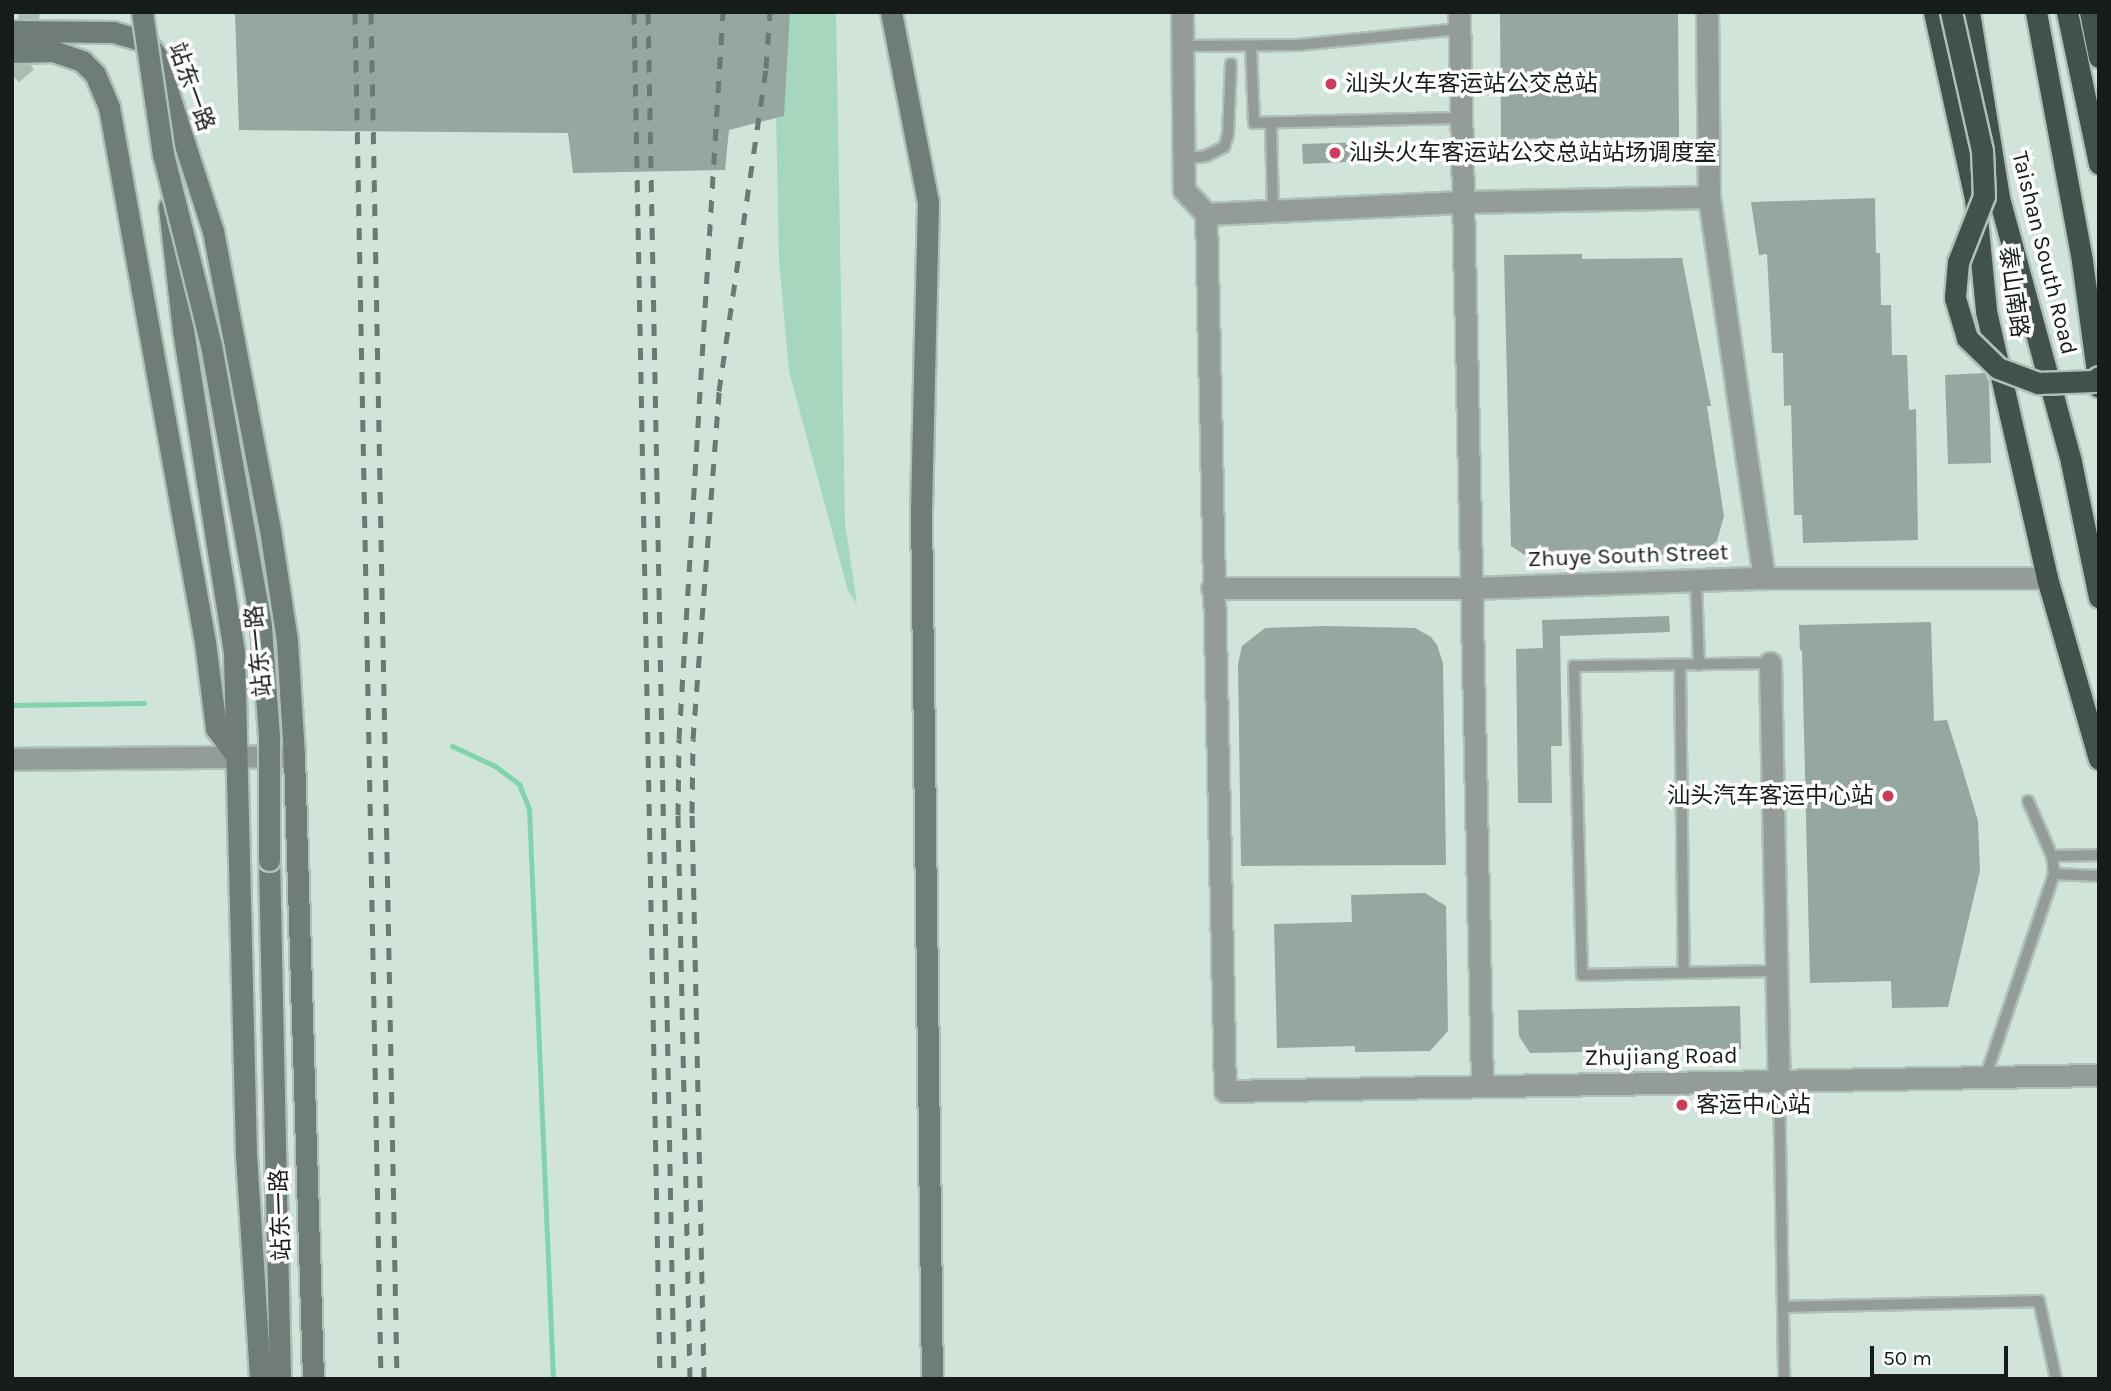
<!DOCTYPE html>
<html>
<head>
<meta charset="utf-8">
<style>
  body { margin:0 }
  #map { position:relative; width:2111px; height:1391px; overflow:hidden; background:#d1e4da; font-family:Karla,"Noto Sans SC",sans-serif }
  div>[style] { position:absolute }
  .green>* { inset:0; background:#a5d7bd }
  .stream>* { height:5px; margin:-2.5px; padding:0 2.5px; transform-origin:2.5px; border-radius:2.5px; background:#81d3ac }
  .building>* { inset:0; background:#95a79e }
  .street-tunnel>* { height:21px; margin-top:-10.5px; transform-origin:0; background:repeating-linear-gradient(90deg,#acbcb3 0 21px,transparent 0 31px) }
  .roads { filter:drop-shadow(2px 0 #afc0b7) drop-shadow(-2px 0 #afc0b7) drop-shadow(0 2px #afc0b7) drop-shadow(0 -2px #afc0b7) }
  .lane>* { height:10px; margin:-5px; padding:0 5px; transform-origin:5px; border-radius:5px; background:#949c98 }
  .street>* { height:21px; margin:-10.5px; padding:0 10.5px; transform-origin:10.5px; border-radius:10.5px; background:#949c98 }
  .secondary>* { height:21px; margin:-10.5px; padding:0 10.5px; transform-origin:10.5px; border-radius:10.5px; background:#707c76 }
  .highway>* { height:21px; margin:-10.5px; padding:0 10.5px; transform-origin:10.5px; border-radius:10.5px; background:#425149 }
  .rail>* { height:5px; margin-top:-2.5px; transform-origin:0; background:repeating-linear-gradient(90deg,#6c7872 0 12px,transparent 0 24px) }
  .bridges { filter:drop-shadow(2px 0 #afc0b7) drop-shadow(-2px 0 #afc0b7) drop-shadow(0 2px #afc0b7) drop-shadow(0 -2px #afc0b7) }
  .secondary-bridge>* { height:21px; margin:-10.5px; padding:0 10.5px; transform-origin:10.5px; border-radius:10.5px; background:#707c76 }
  .highway-bridge>* { height:21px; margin:-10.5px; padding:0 10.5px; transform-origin:10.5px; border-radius:10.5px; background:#425149 }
  .dots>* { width:19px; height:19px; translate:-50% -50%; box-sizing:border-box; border:4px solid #fff; border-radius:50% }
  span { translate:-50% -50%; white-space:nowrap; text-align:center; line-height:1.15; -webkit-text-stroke:7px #fff; paint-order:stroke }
  .poi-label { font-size:23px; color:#161c19 }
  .left { translate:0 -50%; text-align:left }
  .right { translate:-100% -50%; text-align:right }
  .street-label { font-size:23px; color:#161c19 }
  .frame { position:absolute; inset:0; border:14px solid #161c19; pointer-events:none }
  .scale { position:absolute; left:1870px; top:1346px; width:138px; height:32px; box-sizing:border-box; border:4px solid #161c19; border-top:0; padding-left:9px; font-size:21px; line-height:24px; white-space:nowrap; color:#161c19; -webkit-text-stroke:5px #fff; paint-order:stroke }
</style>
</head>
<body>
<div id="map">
  <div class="green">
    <div style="clip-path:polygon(774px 12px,836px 12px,845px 523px,857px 604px,848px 591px,789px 371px,779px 260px)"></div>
  </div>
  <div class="stream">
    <div style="left:12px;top:705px;width:132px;rotate:-0.9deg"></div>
    <div style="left:452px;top:746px;width:47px;rotate:24.9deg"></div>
    <div style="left:495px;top:766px;width:30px;rotate:37deg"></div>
    <div style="left:519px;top:784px;width:27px;rotate:68deg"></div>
    <div style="left:529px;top:809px;width:571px;rotate:87.59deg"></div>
  </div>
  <div class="building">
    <div style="clip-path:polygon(235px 12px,790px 12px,784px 116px,729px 130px,725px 170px,573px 173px,568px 133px,239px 130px)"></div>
    <div style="clip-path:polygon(1500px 12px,1678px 12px,1679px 137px,1501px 139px)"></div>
    <div style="clip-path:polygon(1366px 142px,1367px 161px,1303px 164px,1302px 144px)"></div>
    <div style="clip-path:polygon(1875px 198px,1876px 253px,1880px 253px,1881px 305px,1891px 305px,1892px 355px,1907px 355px,1909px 410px,1916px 409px,1918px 540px,1803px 543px,1802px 515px,1794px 515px,1791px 405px,1784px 406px,1783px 353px,1772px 353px,1767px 254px,1759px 255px,1751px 202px)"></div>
    <div style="clip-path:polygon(1582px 254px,1582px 259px,1682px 258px,1711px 406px,1707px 406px,1724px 516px,1717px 541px,1700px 554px,1531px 559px,1511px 546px,1504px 255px)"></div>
    <div style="clip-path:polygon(1985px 373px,1989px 382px,1991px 463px,1948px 464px,1945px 375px)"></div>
    <div style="clip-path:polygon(1669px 616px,1670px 632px,1560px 636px,1562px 746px,1551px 746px,1552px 803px,1518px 803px,1516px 649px,1543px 648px,1542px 620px)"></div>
    <div style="clip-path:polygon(1931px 622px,1934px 721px,1947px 720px,1963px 771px,1978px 821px,1980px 871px,1948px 1007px,1892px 1008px,1891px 981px,1810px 983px,1802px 650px,1800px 651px,1799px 625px)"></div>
    <div style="clip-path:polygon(1326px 626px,1415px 628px,1431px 637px,1437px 645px,1443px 663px,1446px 865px,1241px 866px,1238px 664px,1242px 646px,1265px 628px)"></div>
    <div style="clip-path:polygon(1425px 893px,1446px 906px,1448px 1031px,1430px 1051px,1355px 1052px,1355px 1046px,1277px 1048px,1274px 924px,1352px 922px,1351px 895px)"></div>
    <div style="clip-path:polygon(1740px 1006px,1741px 1049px,1530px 1053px,1519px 1036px,1518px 1010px)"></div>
  </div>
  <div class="street-tunnel">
    <div style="left:12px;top:74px;width:20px;rotate:-41deg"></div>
    <div style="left:27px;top:61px;width:49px;rotate:-87.7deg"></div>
  </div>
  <div class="roads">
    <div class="lane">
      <div style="left:1182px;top:46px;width:116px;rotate:-0.5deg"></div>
      <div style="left:1298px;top:45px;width:162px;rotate:-5.7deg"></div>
      <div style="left:1251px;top:47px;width:76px;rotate:87.7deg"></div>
      <div style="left:1254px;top:123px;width:206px;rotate:-1.4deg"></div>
      <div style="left:1271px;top:123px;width:88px;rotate:88.7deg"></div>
      <div style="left:1184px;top:159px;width:22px;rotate:-8deg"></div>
      <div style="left:1206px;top:156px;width:20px;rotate:-27deg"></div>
      <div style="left:1224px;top:147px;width:13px;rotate:-72deg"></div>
      <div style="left:1228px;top:135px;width:71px;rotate:-87.6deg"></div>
      <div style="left:1696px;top:580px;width:85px;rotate:88deg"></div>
      <div style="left:1770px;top:663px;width:196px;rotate:179.1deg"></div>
      <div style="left:1574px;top:666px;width:309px;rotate:88.5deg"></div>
      <div style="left:1582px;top:975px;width:195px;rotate:-1.2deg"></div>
      <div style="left:1680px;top:665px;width:308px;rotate:89.3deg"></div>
      <div style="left:2052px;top:856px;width:47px;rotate:-1.2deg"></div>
      <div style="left:2054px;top:874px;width:45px;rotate:2.5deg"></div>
      <div style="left:1985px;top:1078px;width:215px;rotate:-71.3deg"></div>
      <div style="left:2054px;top:874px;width:18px;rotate:-96deg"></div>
      <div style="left:2052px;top:856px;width:60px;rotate:-113.6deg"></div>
      <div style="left:1779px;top:1082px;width:297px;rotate:89deg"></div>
      <div style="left:1784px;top:1307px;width:255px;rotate:-1.3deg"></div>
      <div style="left:2039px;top:1301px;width:80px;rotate:77.7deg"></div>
    </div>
    <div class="street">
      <div style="left:1182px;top:12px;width:178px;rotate:89.4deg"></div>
      <div style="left:1184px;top:190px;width:33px;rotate:47deg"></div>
      <div style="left:1206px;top:214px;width:877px;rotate:88.76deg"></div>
      <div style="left:1225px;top:1091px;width:874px;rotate:-1.05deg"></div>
      <div style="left:1459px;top:12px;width:1074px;rotate:88.77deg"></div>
      <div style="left:1707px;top:12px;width:185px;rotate:89.4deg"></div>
      <div style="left:1709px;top:197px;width:385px;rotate:81.8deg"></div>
      <div style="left:1206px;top:214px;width:256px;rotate:-2.7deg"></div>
      <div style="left:1462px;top:202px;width:247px;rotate:-1.2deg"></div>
      <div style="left:1212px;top:588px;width:259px"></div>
      <div style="left:1471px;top:588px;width:293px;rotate:-2deg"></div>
      <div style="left:1764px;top:578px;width:283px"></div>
      <div style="left:1770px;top:663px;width:419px;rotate:88.8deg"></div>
      <div style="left:12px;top:759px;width:282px;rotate:-0.6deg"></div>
    </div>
    <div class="secondary">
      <div style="left:891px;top:12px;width:194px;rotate:79deg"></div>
      <div style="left:928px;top:202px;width:306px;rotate:91.3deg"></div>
      <div style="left:921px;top:508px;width:871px;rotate:89.28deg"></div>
      <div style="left:12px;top:31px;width:101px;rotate:0.6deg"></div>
      <div style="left:113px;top:32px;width:33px;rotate:16deg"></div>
      <div style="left:145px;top:41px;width:18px;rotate:52deg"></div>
      <div style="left:156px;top:55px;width:185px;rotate:72.1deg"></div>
      <div style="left:213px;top:231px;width:310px;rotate:79.2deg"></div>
      <div style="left:271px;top:536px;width:106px;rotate:81.3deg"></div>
      <div style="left:287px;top:641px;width:115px;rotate:86.5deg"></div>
      <div style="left:294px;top:756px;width:623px;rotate:88.25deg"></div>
      <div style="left:12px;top:52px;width:41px;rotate:-1.4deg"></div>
      <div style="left:53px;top:51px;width:31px;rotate:19deg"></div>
      <div style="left:82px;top:61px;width:18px;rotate:45deg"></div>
      <div style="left:95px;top:74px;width:36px;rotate:67deg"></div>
      <div style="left:109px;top:107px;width:544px;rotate:79.83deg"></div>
      <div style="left:205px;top:642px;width:87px;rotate:82.7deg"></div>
      <div style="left:216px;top:728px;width:34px;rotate:54deg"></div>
      <div style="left:169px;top:207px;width:124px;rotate:83.5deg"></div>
      <div style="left:183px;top:330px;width:326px;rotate:81deg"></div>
      <div style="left:234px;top:652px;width:502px;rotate:88.63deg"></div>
      <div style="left:246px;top:1154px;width:225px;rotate:86.4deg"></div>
      <div style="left:269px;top:860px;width:519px;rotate:88.79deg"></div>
    </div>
    <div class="highway">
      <div style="left:1934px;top:12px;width:190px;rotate:77.6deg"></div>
      <div style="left:1975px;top:198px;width:114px;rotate:84.4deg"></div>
      <div style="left:1986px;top:311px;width:274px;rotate:77.1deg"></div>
      <div style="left:2047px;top:578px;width:188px;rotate:74deg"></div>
      <div style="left:1969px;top:12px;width:188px;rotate:80.8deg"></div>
      <div style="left:1999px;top:198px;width:274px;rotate:74.7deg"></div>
      <div style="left:2071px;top:462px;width:138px;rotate:78.3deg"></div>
      <div style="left:2036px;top:12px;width:253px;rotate:79.5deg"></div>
      <div style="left:2082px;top:261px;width:127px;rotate:82.3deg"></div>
      <div style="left:2067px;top:12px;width:155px;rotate:78.1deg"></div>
      <div style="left:2090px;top:12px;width:46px;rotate:78.7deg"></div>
    </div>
  </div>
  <div class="rail">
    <div style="left:355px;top:12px;width:1367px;rotate:88.91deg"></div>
    <div style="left:371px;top:12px;width:1367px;rotate:88.91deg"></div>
    <div style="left:634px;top:12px;width:1367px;rotate:88.91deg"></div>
    <div style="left:648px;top:12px;width:1367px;rotate:88.91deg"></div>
    <div style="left:690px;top:1379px;width:564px;rotate:-91.22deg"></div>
    <div style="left:678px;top:815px;width:76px;rotate:-89.2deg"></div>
    <div style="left:679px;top:739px;width:728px;rotate:-86.54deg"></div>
    <div style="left:704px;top:1379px;width:566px;rotate:-91.21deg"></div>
    <div style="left:692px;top:813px;width:74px;rotate:-89.2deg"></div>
    <div style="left:693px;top:739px;width:349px;rotate:-85.7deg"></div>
    <div style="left:719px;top:391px;width:326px;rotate:-81.7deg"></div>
    <div style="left:766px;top:68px;width:56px;rotate:-85.9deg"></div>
  </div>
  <div class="bridges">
    <div class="secondary-bridge">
      <div style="left:142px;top:12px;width:144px;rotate:81.6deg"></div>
      <div style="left:163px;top:154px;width:197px;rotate:75.9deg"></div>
      <div style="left:211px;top:345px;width:286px;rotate:79.9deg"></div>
      <div style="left:261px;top:627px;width:109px;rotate:85.8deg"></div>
      <div style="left:269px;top:736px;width:124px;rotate:90deg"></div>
    </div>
    <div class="highway-bridge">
      <div style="left:1951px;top:12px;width:142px;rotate:77.4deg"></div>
      <div style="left:1982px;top:151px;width:45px;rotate:87.5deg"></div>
      <div style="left:1984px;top:196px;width:71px;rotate:111.5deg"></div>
      <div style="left:1958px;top:262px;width:36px;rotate:95deg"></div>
      <div style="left:1955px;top:298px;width:42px;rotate:73.3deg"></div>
      <div style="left:1967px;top:338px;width:43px;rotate:44.1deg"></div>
      <div style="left:1998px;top:368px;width:43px;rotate:20.6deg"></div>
      <div style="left:2038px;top:383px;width:56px;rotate:-2deg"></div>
      <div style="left:2094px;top:381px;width:6px;rotate:-39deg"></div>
    </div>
  </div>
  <div class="dots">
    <div style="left:1331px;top:84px;background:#cc3c5a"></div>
    <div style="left:1335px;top:153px;background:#cc3c5a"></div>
    <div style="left:1888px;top:796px;background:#cc3c5a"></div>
    <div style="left:1682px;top:1105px;background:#cc3c5a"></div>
  </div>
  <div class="poi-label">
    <span class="left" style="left:1345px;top:84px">汕头火车客运站公交总站</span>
    <span class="left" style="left:1349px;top:153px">汕头火车客运站公交总站站场调度室</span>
    <span class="right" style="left:1874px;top:796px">汕头汽车客运中心站</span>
    <span class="left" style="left:1696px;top:1105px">客运中心站</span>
  </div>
  <div class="street-label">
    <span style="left:191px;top:87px;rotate:70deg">站东一路</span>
    <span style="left:2044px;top:253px;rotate:76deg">Taishan South Road</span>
    <span style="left:2013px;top:292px;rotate:82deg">泰山南路</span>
    <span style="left:1628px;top:556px;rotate:-2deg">Zhuye South Street</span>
    <span style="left:259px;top:651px;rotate:-96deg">站东一路</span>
    <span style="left:1661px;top:1057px;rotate:-1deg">Zhujiang Road</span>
    <span style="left:281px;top:1215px;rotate:-92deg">站东一路</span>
  </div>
  <div class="frame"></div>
  <div class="scale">50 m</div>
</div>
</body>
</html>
